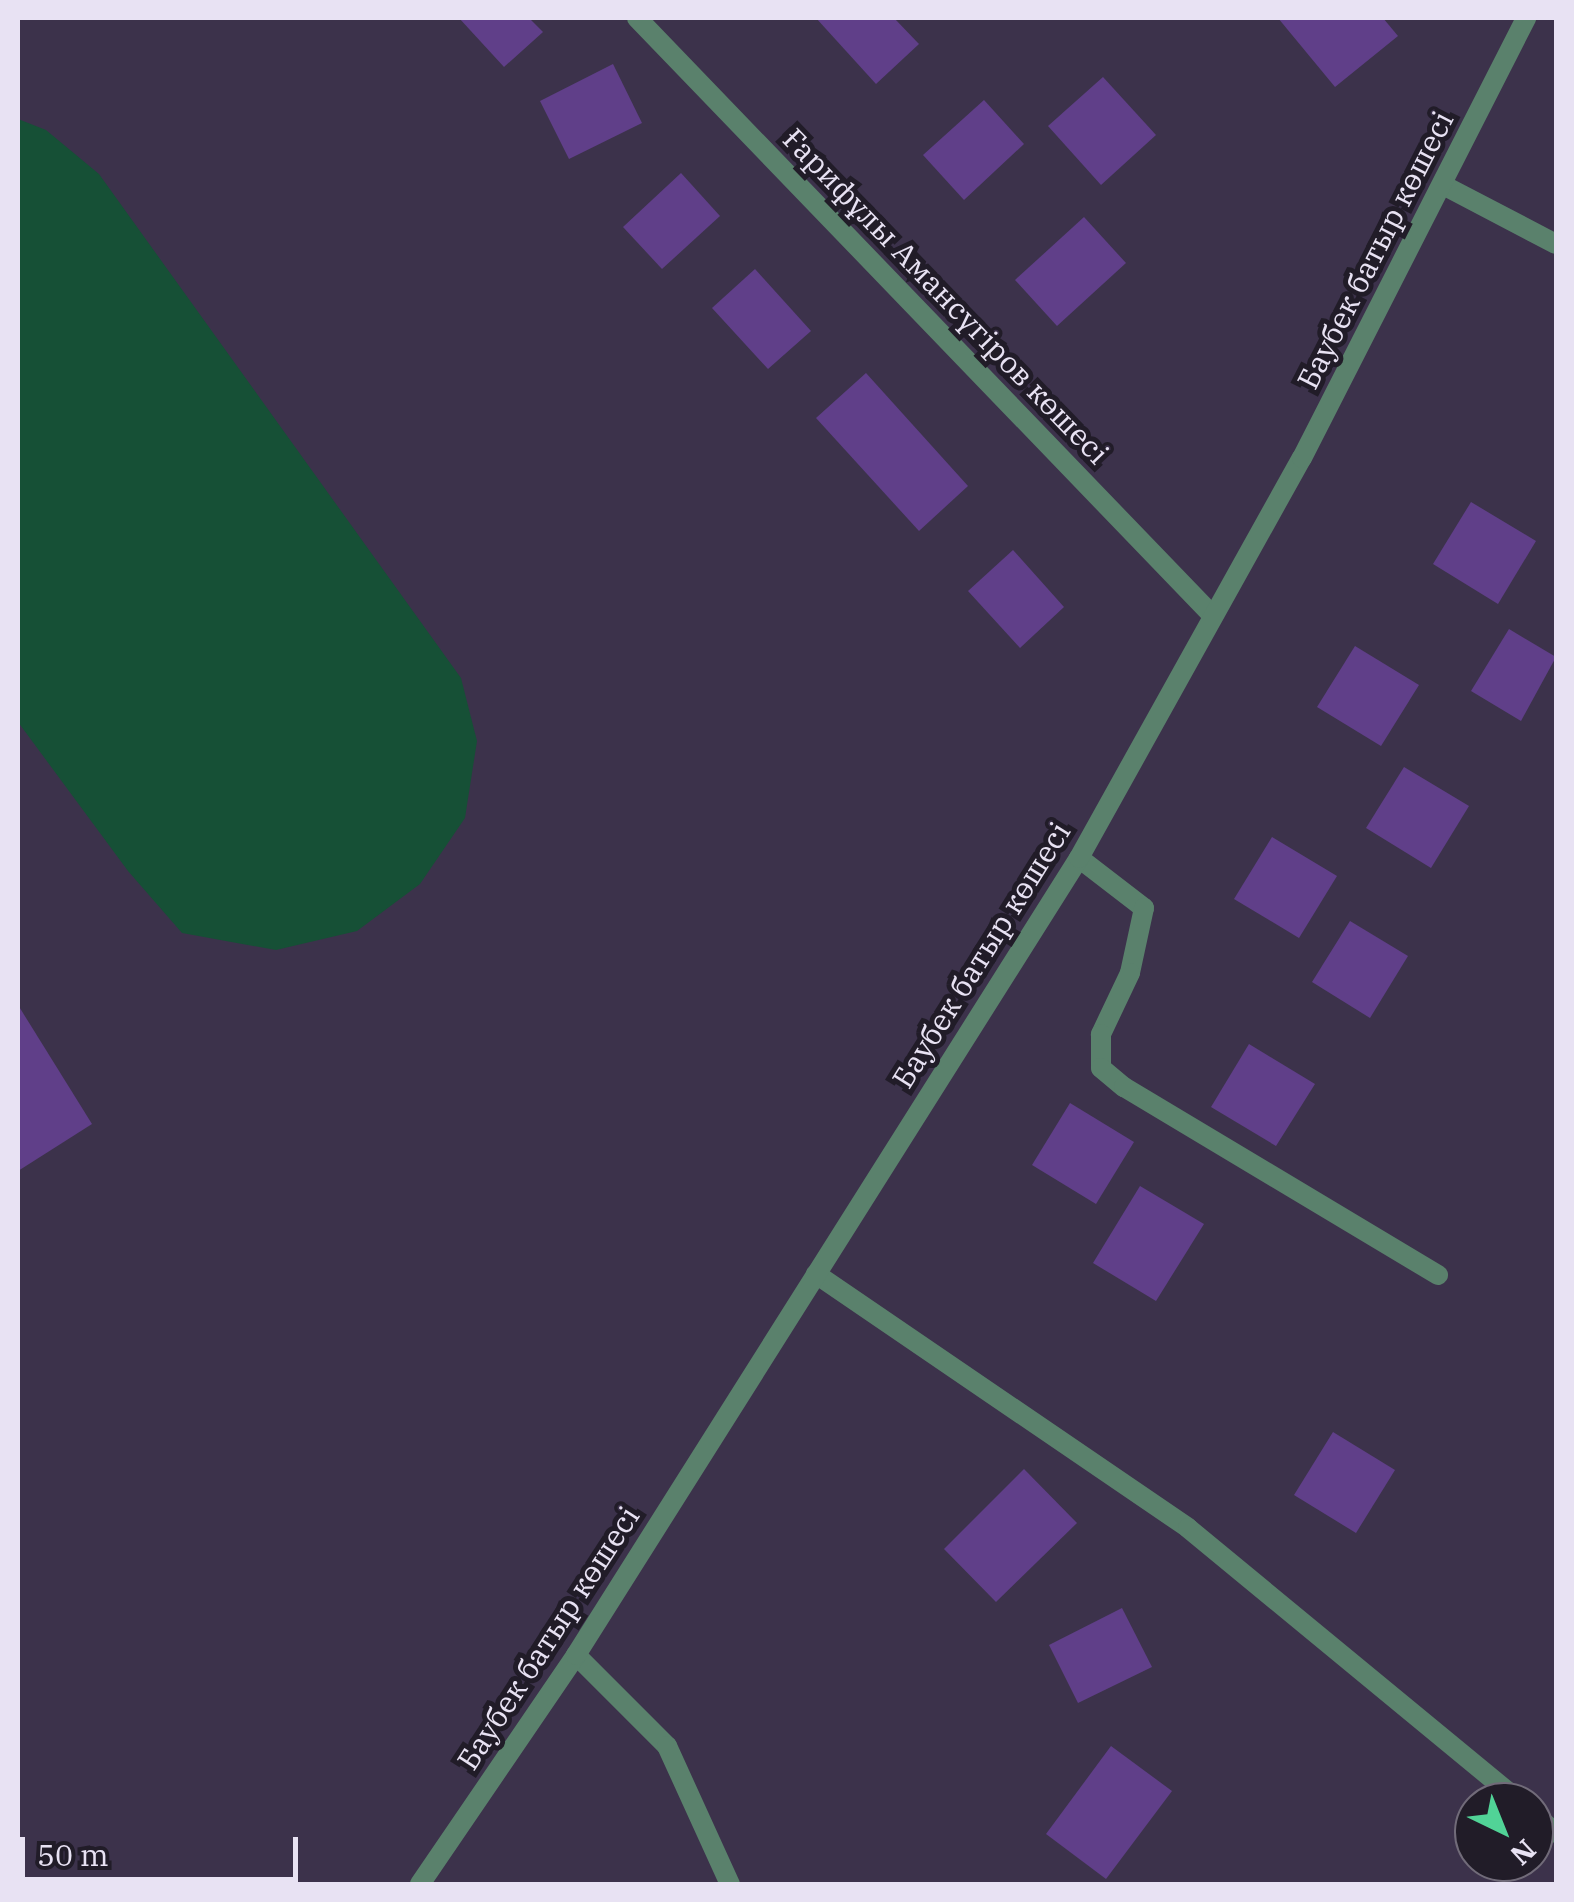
<!DOCTYPE html>
<html>
<head>
<meta charset="utf-8">
<style>
  body { margin:0 }
  #map { position:relative; width:1574px; height:1902px; overflow:hidden; background:#3c324b; font-family:"IBM Plex Serif",serif }
  div>[style] { position:absolute }
  .green>* { inset:0; background:#165036 }
  .building>* { inset:0; background:#603f89 }
  .minor>* { height:20px; margin:-10px; padding:0 10px; transform-origin:10px; border-radius:10px; background:#5a816c }
  .tertiary>* { height:20px; margin:-10px; padding:0 10px; transform-origin:10px; border-radius:10px; background:#5a816c }
  span { translate:-50% -50%; white-space:nowrap; text-align:center; line-height:1.15; -webkit-text-stroke:10px #211c28; paint-order:stroke }
  .street-label { font-size:30px; color:#e8e2f3 }
  .frame { position:absolute; inset:0; border:20px solid #e8e2f3; pointer-events:none }
  .north { position:absolute; left:1454px; top:1782px; width:100px; height:100px; box-sizing:border-box; background:#211c28; border:2px solid #716b79; border-radius:50%; rotate:137deg; font-size:28px; font-weight:700; line-height:40px; text-align:center; color:#e8e2f3 }
  .north::after { content:''; display:block; margin:auto; width:35px; height:45px; background:#51d397; clip-path:polygon(50% 0,100% 100%,50% 72%,0 100%) }
  .scale { position:absolute; left:20px; top:1837px; width:278px; height:45px; box-sizing:border-box; border:5px solid #e8e2f3; border-top:0; padding-left:12px; font-size:30px; line-height:35px; white-space:nowrap; color:#e8e2f3; -webkit-text-stroke:8px #211c28; paint-order:stroke }
</style>
</head>
<body>
<div id="map">
  <div class="green">
    <div style="clip-path:polygon(18px 119px,46px 130px,99px 174px,461px 678px,477px 741px,465px 818px,420px 884px,357px 931px,276px 950px,182px 933px,128px 871px,18px 722px)"></div>
  </div>
  <div class="building">
    <div style="clip-path:polygon(459px 18px,529px 18px,543px 32px,504px 67px)"></div>
    <div style="clip-path:polygon(816px 18px,894px 18px,919px 44px,876px 84px)"></div>
    <div style="clip-path:polygon(1278px 18px,1383px 18px,1398px 36px,1335px 87px)"></div>
    <div style="clip-path:polygon(613px 64px,642px 123px,569px 159px,540px 101px)"></div>
    <div style="clip-path:polygon(1103px 77px,1156px 135px,1101px 185px,1048px 126px)"></div>
    <div style="clip-path:polygon(984px 100px,1024px 144px,964px 200px,923px 155px)"></div>
    <div style="clip-path:polygon(681px 173px,720px 216px,662px 269px,623px 227px)"></div>
    <div style="clip-path:polygon(1084px 217px,1126px 263px,1057px 326px,1015px 280px)"></div>
    <div style="clip-path:polygon(755px 269px,811px 331px,768px 369px,712px 308px)"></div>
    <div style="clip-path:polygon(866px 373px,968px 486px,919px 531px,816px 418px)"></div>
    <div style="clip-path:polygon(1471px 502px,1536px 541px,1498px 604px,1433px 564px)"></div>
    <div style="clip-path:polygon(1013px 550px,1064px 607px,1020px 648px,968px 591px)"></div>
    <div style="clip-path:polygon(1509px 629px,1556px 657px,1521px 721px,1471px 691px)"></div>
    <div style="clip-path:polygon(1355px 646px,1419px 685px,1381px 746px,1317px 707px)"></div>
    <div style="clip-path:polygon(1404px 767px,1469px 806px,1431px 868px,1366px 828px)"></div>
    <div style="clip-path:polygon(1272px 837px,1337px 876px,1299px 938px,1234px 899px)"></div>
    <div style="clip-path:polygon(1350px 921px,1408px 956px,1370px 1018px,1312px 982px)"></div>
    <div style="clip-path:polygon(18px 1005px,92px 1124px,18px 1171px)"></div>
    <div style="clip-path:polygon(1249px 1044px,1315px 1084px,1276px 1146px,1211px 1107px)"></div>
    <div style="clip-path:polygon(1070px 1103px,1134px 1142px,1096px 1204px,1032px 1165px)"></div>
    <div style="clip-path:polygon(1140px 1186px,1204px 1224px,1156px 1301px,1093px 1263px)"></div>
    <div style="clip-path:polygon(1333px 1432px,1395px 1470px,1356px 1533px,1294px 1495px)"></div>
    <div style="clip-path:polygon(1024px 1469px,1077px 1523px,996px 1602px,944px 1549px)"></div>
    <div style="clip-path:polygon(1122px 1608px,1152px 1667px,1078px 1703px,1049px 1645px)"></div>
    <div style="clip-path:polygon(1111px 1746px,1172px 1791px,1106px 1879px,1046px 1834px)"></div>
  </div>
  <div class="minor">
    <div style="left:637px;top:18px;width:830px;rotate:46.07deg"></div>
    <div style="left:1443px;top:185px;width:127px;rotate:27.6deg"></div>
    <div style="left:1079px;top:858px;width:82px;rotate:37.6deg"></div>
    <div style="left:1144px;top:908px;width:66px;rotate:102.2deg"></div>
    <div style="left:1130px;top:973px;width:68px;rotate:115.4deg"></div>
    <div style="left:1101px;top:1034px;width:34px;rotate:90deg"></div>
    <div style="left:1101px;top:1068px;width:30px;rotate:40deg"></div>
    <div style="left:1124px;top:1087px;width:366px;rotate:30.9deg"></div>
    <div style="left:816px;top:1274px;width:450px;rotate:34.3deg"></div>
    <div style="left:1188px;top:1528px;width:430px;rotate:39.5deg"></div>
    <div style="left:576px;top:1655px;width:129px;rotate:45deg"></div>
    <div style="left:667px;top:1746px;width:152px;rotate:65.5deg"></div>
    <div style="left:1534px;top:1814px;width:29px;rotate:41deg"></div>
  </div>
  <div class="tertiary">
    <div style="left:420px;top:1884px;width:277px;rotate:-55.7deg"></div>
    <div style="left:576px;top:1655px;width:942px;rotate:-57.74deg"></div>
    <div style="left:1079px;top:858px;width:458px;rotate:-60.9deg"></div>
    <div style="left:1302px;top:458px;width:494px;rotate:-63deg"></div>
  </div>
  <div class="street-label">
    <span style="left:1375px;top:250px;rotate:-63deg">Баубек батыр көшесі</span>
    <span style="left:946px;top:296px;rotate:46deg">Ғарифұлы Амансүгіров көшесі</span>
    <span style="left:981px;top:955px;rotate:-58deg">Баубек батыр көшесі</span>
    <span style="left:548px;top:1638px;rotate:-57deg">Баубек батыр көшесі</span>
  </div>
  <div class="frame"></div>
  <div class="north">N</div>
  <div class="scale">50 m</div>
</div>
</body>
</html>
